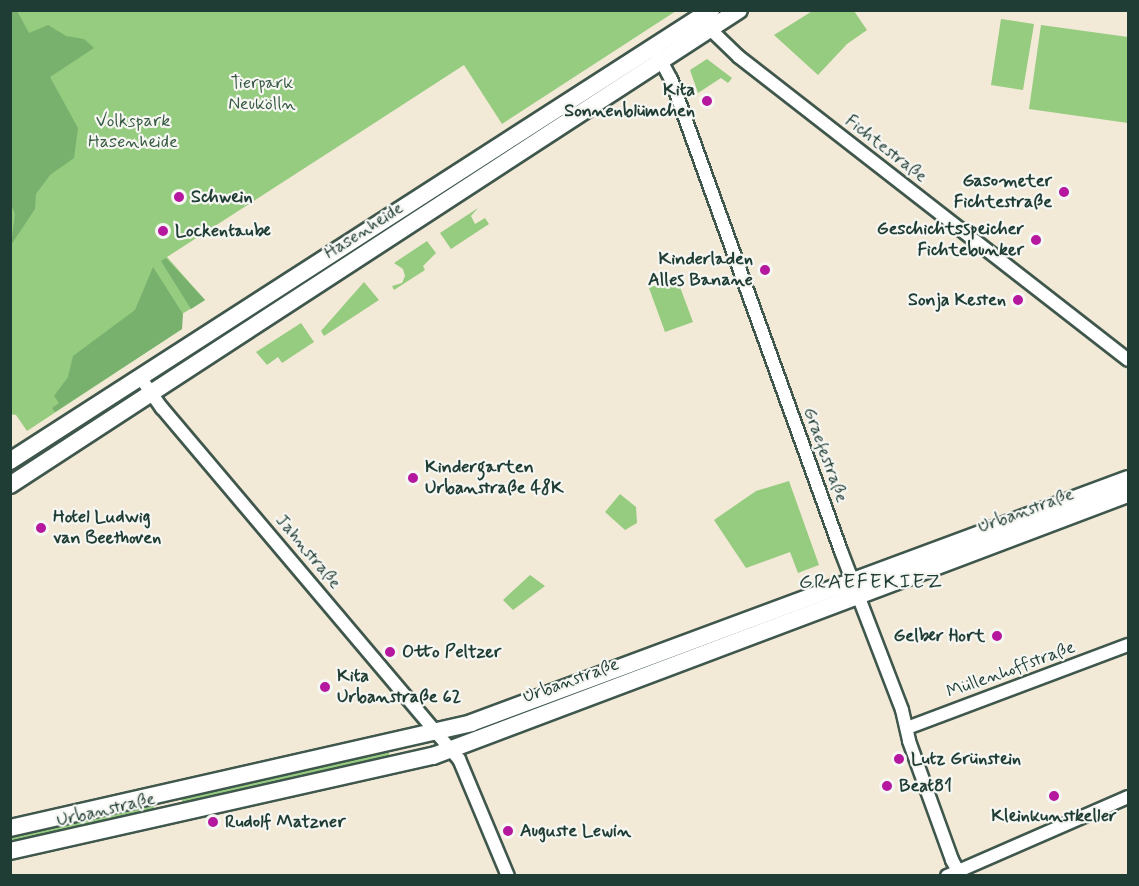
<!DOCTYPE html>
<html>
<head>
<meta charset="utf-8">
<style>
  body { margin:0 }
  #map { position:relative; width:1139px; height:886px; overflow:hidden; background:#f3e9d7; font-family:Mynerve,sans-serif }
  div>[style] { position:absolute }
  .green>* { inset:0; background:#95cc7f }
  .forest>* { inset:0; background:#78b06e }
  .roads { filter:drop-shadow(2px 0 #3f574c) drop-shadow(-2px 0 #3f574c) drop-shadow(0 2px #3f574c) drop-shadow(0 -2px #3f574c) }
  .street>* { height:12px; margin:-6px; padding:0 6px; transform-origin:6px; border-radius:6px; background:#fff }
  .secondary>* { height:16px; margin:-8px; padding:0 8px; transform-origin:8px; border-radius:8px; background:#fff }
  .dots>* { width:16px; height:16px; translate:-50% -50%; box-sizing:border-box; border:3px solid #f6f6f2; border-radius:50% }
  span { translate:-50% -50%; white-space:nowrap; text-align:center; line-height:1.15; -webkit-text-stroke:4.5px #f6f6f2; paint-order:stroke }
  .park-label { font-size:18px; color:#375a43 }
  .poi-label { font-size:18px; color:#1f3d34; font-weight:700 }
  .right { translate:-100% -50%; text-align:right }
  .left { translate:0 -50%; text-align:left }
  .street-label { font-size:18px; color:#1f3d34 }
  .quarter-label { font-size:21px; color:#1f3d34; letter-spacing:1.5px }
  .frame { position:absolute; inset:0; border:12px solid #1f3d34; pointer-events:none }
</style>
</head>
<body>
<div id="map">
  <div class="green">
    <div style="clip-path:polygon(814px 10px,854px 11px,867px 30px,847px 44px,818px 75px,774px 35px)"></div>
    <div style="clip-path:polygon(10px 11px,676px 11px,502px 124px,464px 65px,359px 133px,167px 257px,205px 300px,182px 314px,182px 329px,27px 431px,16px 415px,10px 414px)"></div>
    <div style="clip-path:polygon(1001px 19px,1034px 24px,1023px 90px,991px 85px)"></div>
    <div style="clip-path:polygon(1041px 25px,1128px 37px,1128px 123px,1029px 109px)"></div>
    <div style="clip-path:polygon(707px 59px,732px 78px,728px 83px,721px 78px,698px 93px,690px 70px)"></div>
    <div style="clip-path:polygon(478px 208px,471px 216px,475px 224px,485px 218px,489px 224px,451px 249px,440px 233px)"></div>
    <div style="clip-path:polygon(427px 241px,436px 253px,423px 266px,425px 270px,394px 290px,392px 286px,402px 283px,405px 276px,403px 269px,394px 263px)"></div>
    <div style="clip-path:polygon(364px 282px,379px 300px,324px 336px,321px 331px)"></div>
    <div style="clip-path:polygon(664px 282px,680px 287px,693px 322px,665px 332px,649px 288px)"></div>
    <div style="clip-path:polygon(301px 323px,314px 342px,282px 363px,278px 357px,267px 365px,256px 352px)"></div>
    <div style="clip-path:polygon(789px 481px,819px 565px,798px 573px,790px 552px,746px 568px,714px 520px,756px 491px)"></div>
    <div style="clip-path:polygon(620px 494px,636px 507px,637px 523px,625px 530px,605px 512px)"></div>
    <div style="clip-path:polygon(530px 575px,545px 586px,513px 610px,503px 600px)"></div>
    <div style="clip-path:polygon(388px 750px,390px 757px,183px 804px,181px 796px)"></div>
    <div style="clip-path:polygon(154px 804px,154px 811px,11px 843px,10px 834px)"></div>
  </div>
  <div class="forest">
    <div style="clip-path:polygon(17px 11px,29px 33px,48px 25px,66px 36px,84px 39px,94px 48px,50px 77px,78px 128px,74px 158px,50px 175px,36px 194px,35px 209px,11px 245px,15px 214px,10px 202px,10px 11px)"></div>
    <div style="clip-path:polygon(166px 258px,205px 300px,191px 309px,161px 261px)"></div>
    <div style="clip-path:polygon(153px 267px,183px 314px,182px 329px,55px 412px,52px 408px,59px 403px,54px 396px,68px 377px,73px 356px,135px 310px)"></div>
  </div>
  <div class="roads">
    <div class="street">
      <div style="left:710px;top:29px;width:40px;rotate:44deg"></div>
      <div style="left:739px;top:57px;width:493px;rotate:37.9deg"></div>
      <div style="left:658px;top:55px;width:27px;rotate:62deg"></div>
      <div style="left:671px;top:79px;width:502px;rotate:70.19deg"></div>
      <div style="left:841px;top:551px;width:170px;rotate:69deg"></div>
      <div style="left:902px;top:710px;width:32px;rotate:77deg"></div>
      <div style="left:909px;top:741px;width:127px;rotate:70.1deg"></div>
      <div style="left:952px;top:860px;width:18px;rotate:61deg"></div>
      <div style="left:140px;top:377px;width:38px;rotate:55deg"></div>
      <div style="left:162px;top:408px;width:460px;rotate:49.8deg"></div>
      <div style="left:459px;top:759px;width:127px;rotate:67.3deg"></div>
      <div style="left:907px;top:728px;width:236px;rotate:-20.6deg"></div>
      <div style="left:947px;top:876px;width:197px;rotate:-23.6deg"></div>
    </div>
    <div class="secondary">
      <div style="left:10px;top:461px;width:834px;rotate:-32.76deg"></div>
      <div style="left:10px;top:485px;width:870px;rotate:-33.09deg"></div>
      <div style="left:10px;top:828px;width:473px;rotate:-12.8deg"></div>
      <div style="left:471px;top:723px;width:701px;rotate:-20.37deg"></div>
      <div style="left:10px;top:851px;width:434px;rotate:-12.7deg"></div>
      <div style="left:433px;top:756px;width:743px;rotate:-20.66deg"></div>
    </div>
  </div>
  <div class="dots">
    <div style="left:707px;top:101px;background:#b5179e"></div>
    <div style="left:1064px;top:192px;background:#b5179e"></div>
    <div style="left:179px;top:197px;background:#b5179e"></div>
    <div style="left:163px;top:231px;background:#b5179e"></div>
    <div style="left:1036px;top:240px;background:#b5179e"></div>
    <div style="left:765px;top:270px;background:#b5179e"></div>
    <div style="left:1018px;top:300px;background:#b5179e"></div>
    <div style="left:413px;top:478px;background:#b5179e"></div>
    <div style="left:41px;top:528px;background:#b5179e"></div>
    <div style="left:997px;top:636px;background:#b5179e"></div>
    <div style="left:390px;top:652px;background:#b5179e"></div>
    <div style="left:325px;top:687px;background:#b5179e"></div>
    <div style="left:899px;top:759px;background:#b5179e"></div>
    <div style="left:887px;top:786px;background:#b5179e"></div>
    <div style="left:1054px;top:796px;background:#b5179e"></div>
    <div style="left:213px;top:822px;background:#b5179e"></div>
    <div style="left:508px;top:831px;background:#b5179e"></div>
  </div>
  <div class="park-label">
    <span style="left:262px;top:94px">Tierpark<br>Neukölln</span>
    <span style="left:133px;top:132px">Volkspark<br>Hasenheide</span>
  </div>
  <div class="poi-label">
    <span class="right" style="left:695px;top:101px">Kita<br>Sonnenblümchen</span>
    <span class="right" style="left:1052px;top:192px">Gasometer<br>Fichtestraße</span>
    <span class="left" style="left:191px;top:197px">Schwein</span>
    <span class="right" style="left:1024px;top:240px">Geschichtsspeicher<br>Fichtebunker</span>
    <span class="left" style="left:175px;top:231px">Lockentaube</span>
    <span class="right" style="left:753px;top:270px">Kinderladen<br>Alles Banane</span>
    <span class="right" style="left:1006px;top:300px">Sonja Kesten</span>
    <span class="left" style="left:425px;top:478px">Kindergarten<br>Urbanstraße 48K</span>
    <span class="left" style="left:53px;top:528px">Hotel Ludwig<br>van Beethoven</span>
    <span class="right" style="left:985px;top:636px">Gelber Hort</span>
    <span class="left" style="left:402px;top:652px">Otto Peltzer</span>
    <span class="left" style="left:337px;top:687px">Kita<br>Urbanstraße 62</span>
    <span class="left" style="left:911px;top:759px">Lutz Grünstein</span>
    <span class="left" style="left:899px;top:786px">Beat81</span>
    <span style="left:1054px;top:816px">Kleinkunstkeller</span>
    <span class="left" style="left:225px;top:822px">Rudolf Matzner</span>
    <span class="left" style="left:520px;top:831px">Auguste Lewin</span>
  </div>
  <div class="street-label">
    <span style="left:886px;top:149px;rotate:38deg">Fichtestraße</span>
    <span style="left:364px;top:231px;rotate:-33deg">Hasenheide</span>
    <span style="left:825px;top:455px;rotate:70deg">Graefestraße</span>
    <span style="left:1026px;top:511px;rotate:-20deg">Urbanstraße</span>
    <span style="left:308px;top:552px;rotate:50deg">Jahnstraße</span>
    <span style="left:1011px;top:670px;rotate:-20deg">Müllenhoffstraße</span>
    <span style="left:571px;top:681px;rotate:-20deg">Urbanstraße</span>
    <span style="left:106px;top:810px;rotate:-13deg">Urbanstraße</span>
  </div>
  <div class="quarter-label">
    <span style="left:871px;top:582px">GRAEFEKIEZ</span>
  </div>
  <div class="frame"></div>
</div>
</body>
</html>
